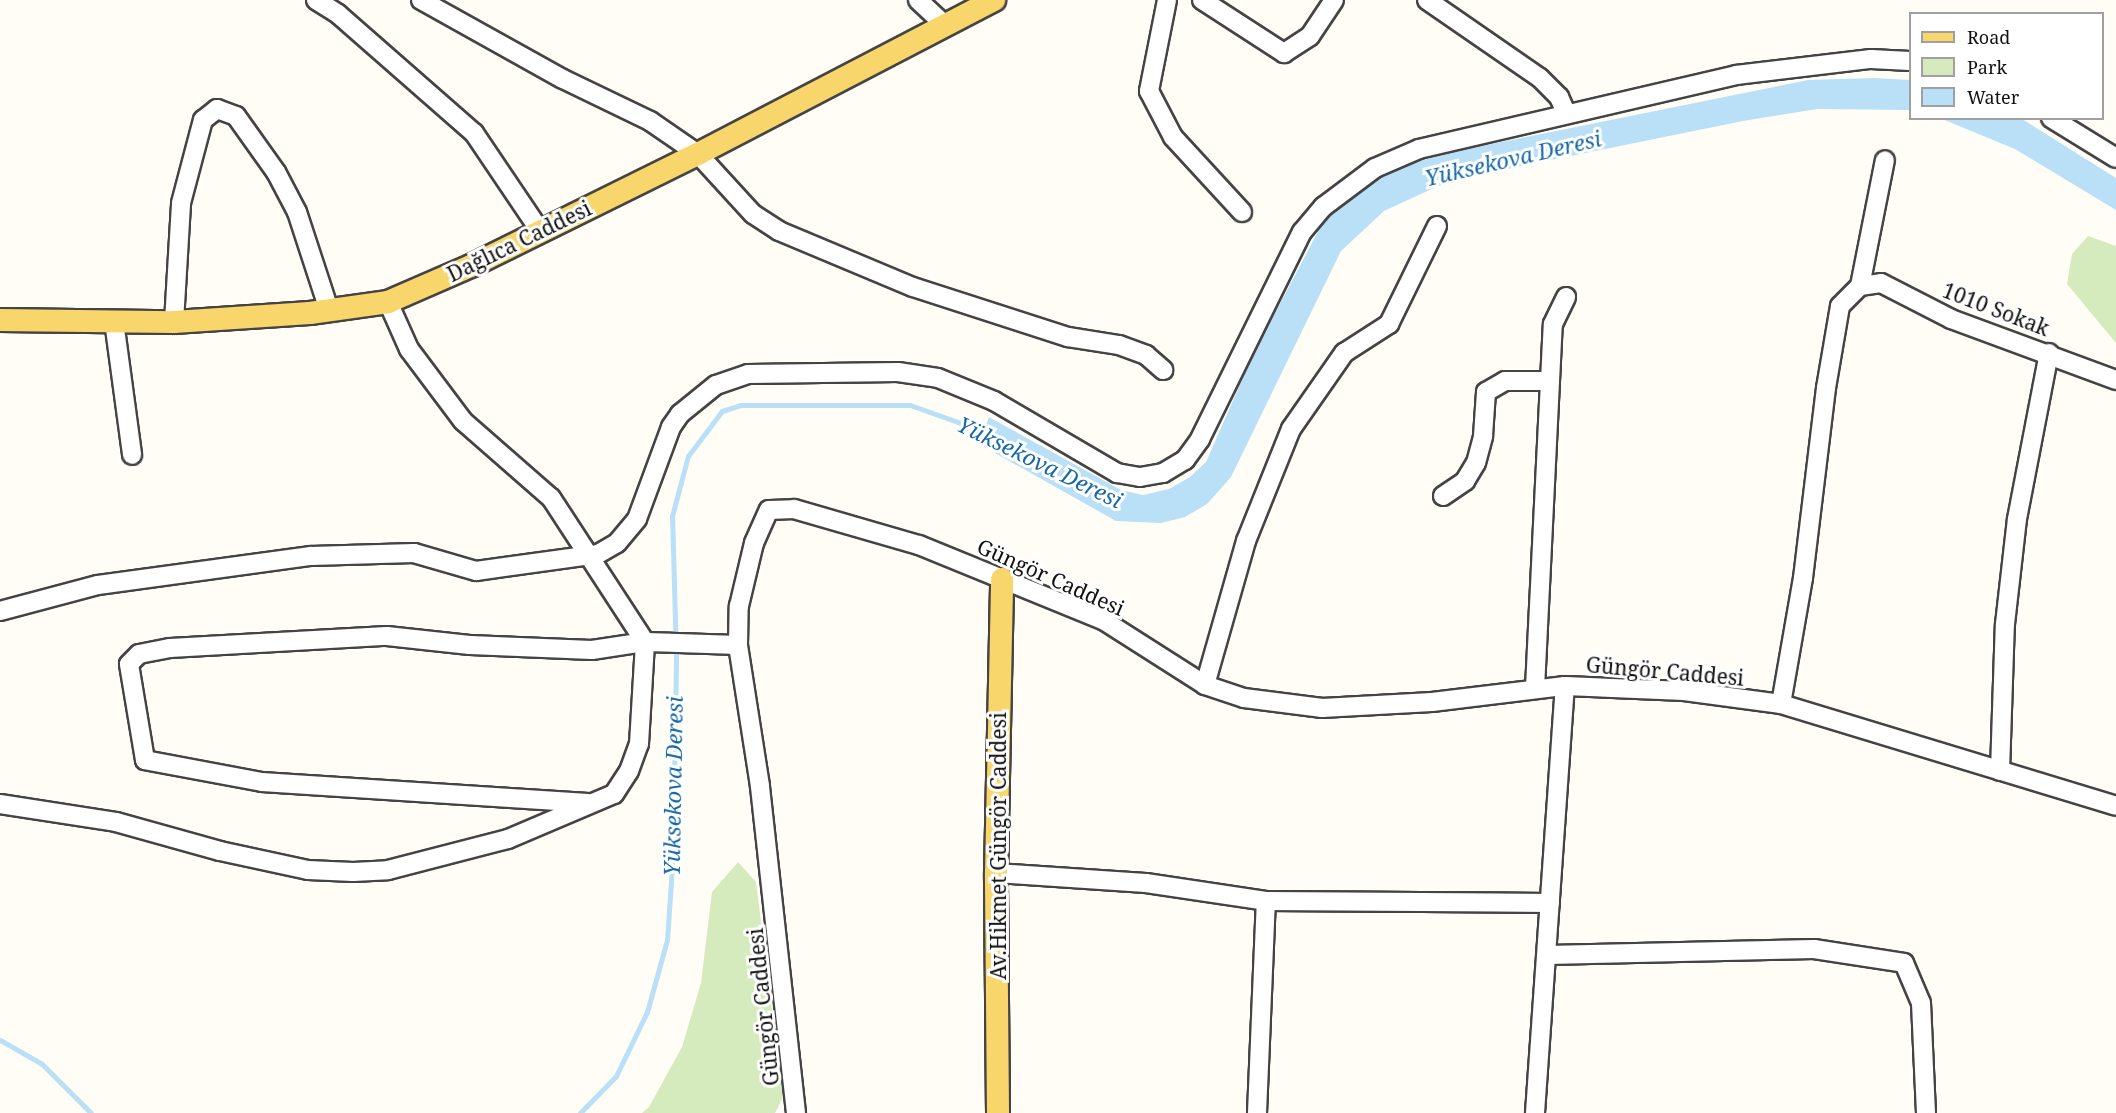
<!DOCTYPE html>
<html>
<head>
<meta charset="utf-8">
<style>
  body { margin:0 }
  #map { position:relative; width:2116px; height:1113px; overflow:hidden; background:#fffdf5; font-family:"Noto Serif",serif }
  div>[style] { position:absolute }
  .green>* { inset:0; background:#d5ebbd }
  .water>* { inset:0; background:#b9e0f7 }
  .stream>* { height:5px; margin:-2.5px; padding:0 2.5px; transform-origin:2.5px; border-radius:2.5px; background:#b9e0f7 }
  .roads { filter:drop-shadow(2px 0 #444) drop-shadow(-2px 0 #444) drop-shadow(0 2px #444) drop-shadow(0 -2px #444) }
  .minor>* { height:18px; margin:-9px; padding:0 9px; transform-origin:9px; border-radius:9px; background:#fff }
  .major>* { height:22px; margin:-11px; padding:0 11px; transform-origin:11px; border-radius:11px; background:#f9d66b }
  span { translate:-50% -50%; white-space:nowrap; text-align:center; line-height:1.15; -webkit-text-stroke:6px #fff; paint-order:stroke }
  .street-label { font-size:21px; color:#111 }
  .water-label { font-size:22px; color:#1768a6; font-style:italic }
  .legend { position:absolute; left:1909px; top:12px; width:195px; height:108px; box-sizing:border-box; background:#fff; border:2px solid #a0a0a0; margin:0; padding:8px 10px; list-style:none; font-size:18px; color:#111 }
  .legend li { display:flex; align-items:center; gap:12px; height:30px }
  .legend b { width:30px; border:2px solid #a0a0a0 }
</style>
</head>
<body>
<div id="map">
  <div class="green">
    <div style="clip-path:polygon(2088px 236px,2116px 246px,2116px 343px,2067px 284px,2072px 254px)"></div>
    <div style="clip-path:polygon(738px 862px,756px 882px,783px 1097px,775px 1113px,642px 1113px,649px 1107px,682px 1047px,701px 983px,712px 892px)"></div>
  </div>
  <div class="water">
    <div style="clip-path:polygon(1875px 78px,1910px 80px,1910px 110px,1817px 109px,1743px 121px,1473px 176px,1436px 187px,1384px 211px,1341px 251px,1231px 477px,1207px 504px,1185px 517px,1161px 523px,1116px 521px,979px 444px,989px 417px,1121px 490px,1143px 495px,1169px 489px,1190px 477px,1206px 462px,1254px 353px,1322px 224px,1333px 208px,1363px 188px,1405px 165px,1457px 151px,1808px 80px)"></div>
    <div style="clip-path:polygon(1942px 119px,2022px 119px,2116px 178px,2116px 210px,2015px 149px)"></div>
  </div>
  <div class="stream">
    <div style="left:0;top:1040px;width:48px;rotate:29.7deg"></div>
    <div style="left:42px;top:1064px;width:69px;rotate:45deg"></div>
    <div style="left:580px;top:1113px;width:52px;rotate:-45.8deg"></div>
    <div style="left:616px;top:1076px;width:71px;rotate:-64.2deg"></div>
    <div style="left:647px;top:1012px;width:75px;rotate:-74.5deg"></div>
    <div style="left:667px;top:940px;width:89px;rotate:-86.1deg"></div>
    <div style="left:673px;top:851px;width:195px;rotate:-89.1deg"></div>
    <div style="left:676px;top:656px;width:140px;rotate:-91.6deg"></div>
    <div style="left:672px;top:516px;width:62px;rotate:-75.1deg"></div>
    <div style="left:688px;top:456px;width:56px;rotate:-52.9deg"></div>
    <div style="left:722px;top:411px;width:20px;rotate:-18deg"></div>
    <div style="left:741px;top:405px;width:169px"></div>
    <div style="left:910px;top:405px;width:84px;rotate:19.5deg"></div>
  </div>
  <div class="roads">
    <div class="minor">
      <div style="left:316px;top:0;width:26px;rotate:32deg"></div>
      <div style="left:338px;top:14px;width:181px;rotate:41.2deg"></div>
      <div style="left:474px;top:133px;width:118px;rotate:56deg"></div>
      <div style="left:421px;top:0;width:162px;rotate:29.1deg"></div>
      <div style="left:563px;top:79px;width:97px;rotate:25.8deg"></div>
      <div style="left:650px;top:121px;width:58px;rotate:34.5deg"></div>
      <div style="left:698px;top:154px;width:81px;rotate:47.5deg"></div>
      <div style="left:753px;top:214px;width:31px;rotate:33deg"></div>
      <div style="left:779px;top:231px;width:145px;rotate:22.7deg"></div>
      <div style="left:913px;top:287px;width:163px;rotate:17.9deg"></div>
      <div style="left:1068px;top:337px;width:52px;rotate:8.9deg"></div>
      <div style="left:1119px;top:345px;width:29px;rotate:20deg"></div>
      <div style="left:1146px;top:355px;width:23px;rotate:41deg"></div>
      <div style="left:918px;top:0;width:38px;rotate:43deg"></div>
      <div style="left:1167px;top:0;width:93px;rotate:101.2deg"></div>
      <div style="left:1149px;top:91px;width:52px;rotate:62.4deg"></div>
      <div style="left:1173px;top:137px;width:102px;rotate:47.4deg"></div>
      <div style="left:1202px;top:0;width:98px;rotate:32.9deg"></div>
      <div style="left:1284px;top:53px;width:31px;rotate:-33deg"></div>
      <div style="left:1310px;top:36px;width:43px;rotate:-56.3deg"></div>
      <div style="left:1427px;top:0;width:137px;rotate:34.6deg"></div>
      <div style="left:1540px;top:78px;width:27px;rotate:45deg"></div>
      <div style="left:1559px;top:97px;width:17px;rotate:66deg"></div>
      <div style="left:2051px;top:118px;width:76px;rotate:31.6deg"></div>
      <div style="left:1860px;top:286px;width:21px;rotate:-8deg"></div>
      <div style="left:1881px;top:283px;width:79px;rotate:27.2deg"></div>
      <div style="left:1951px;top:319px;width:176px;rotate:20.3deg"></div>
      <div style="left:114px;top:321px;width:135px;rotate:82.3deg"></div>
      <div style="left:174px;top:322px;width:119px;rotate:-86.6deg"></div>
      <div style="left:181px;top:203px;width:86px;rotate:-75.2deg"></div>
      <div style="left:203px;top:120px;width:18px;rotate:-38deg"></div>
      <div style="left:217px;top:109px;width:20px;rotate:20deg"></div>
      <div style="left:236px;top:116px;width:69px;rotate:54.5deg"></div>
      <div style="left:276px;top:172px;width:45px;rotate:62.3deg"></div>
      <div style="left:297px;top:212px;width:103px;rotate:71.9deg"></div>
      <div style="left:1443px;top:496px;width:27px;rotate:-34deg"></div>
      <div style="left:1465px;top:481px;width:21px;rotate:-59deg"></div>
      <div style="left:1476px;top:463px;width:28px;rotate:-75deg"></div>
      <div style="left:1483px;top:436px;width:44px;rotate:-86.1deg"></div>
      <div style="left:1486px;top:392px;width:22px;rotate:-30deg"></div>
      <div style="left:1505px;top:381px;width:45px"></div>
      <div style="left:0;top:611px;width:101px;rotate:-14.9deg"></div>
      <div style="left:98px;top:585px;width:215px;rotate:-7.8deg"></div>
      <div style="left:311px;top:556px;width:103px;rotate:-1.7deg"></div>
      <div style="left:414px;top:553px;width:65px;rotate:16.2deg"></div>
      <div style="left:476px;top:571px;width:123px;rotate:-7.9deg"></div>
      <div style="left:598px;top:554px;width:22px;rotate:-30deg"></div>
      <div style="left:617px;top:543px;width:31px;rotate:-50deg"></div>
      <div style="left:637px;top:519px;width:98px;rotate:-69.7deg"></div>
      <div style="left:671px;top:427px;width:16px;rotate:-55deg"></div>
      <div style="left:680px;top:414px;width:46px;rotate:-38.9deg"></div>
      <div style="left:716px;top:385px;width:34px;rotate:-19deg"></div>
      <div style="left:748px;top:374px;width:150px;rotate:-0.8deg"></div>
      <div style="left:898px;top:372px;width:40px;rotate:8.5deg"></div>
      <div style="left:938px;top:378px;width:61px;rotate:22.3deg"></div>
      <div style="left:994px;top:401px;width:143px;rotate:30.3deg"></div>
      <div style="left:1117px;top:473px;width:23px;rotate:10deg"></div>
      <div style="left:1140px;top:477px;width:23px;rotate:-10deg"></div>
      <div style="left:1163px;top:473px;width:26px;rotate:-31deg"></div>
      <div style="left:1185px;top:460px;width:26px;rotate:-54deg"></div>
      <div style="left:1200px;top:439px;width:231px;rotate:-63.8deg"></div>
      <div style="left:1302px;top:232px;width:33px;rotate:-50deg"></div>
      <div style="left:1323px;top:207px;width:65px;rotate:-36.9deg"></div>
      <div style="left:1375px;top:168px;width:48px;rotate:-23.4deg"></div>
      <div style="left:1419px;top:149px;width:326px;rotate:-13.1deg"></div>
      <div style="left:1736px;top:75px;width:136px;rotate:-6.8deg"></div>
      <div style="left:1871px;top:59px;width:39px;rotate:3deg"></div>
      <div style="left:1205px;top:685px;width:150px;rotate:-74.1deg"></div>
      <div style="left:1246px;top:541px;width:121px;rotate:-68.1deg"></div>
      <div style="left:1291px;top:429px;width:93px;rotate:-55.1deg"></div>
      <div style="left:1344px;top:353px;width:54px;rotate:-32.8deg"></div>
      <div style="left:1389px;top:324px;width:109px;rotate:-63.9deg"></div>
      <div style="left:1535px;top:688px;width:364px;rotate:-87.2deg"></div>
      <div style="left:1553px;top:324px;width:30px;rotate:-64deg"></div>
      <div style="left:1781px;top:704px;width:128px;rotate:-80.1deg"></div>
      <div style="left:1803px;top:578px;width:191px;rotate:-83.1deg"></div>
      <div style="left:1826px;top:388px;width:83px;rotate:-80.3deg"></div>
      <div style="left:1840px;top:306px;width:28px;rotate:-45deg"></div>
      <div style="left:1860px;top:286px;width:128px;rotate:-78.8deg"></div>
      <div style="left:2000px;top:771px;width:147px;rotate:-88.1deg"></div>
      <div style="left:2005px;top:624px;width:106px;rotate:-83.5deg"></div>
      <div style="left:2017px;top:519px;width:169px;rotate:-79.1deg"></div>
      <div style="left:588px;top:803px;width:327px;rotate:-176.3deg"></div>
      <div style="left:262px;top:782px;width:119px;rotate:-169.4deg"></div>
      <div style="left:145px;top:760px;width:97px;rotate:-99.5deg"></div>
      <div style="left:129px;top:664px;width:14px;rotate:-45deg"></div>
      <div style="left:139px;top:654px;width:32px;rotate:-11deg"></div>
      <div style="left:170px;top:648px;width:217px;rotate:-3.2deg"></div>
      <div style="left:387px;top:636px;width:83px;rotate:6.2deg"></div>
      <div style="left:470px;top:645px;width:122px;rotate:2.3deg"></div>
      <div style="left:592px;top:650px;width:54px;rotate:-8.6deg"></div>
      <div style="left:645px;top:642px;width:93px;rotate:1.8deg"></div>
      <div style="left:0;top:804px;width:117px;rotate:8.8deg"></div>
      <div style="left:116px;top:822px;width:108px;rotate:15.6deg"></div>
      <div style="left:220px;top:851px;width:90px;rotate:12.2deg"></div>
      <div style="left:308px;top:870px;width:45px;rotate:2.5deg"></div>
      <div style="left:353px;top:872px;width:35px;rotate:-3deg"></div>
      <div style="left:388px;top:870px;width:124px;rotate:-14.5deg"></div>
      <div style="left:508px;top:839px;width:115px;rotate:-23deg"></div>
      <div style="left:614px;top:794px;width:27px;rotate:-57deg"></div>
      <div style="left:629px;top:771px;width:29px;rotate:-70deg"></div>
      <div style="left:639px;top:744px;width:102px;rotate:-86.6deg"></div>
      <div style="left:645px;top:642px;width:172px;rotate:-123.1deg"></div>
      <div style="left:551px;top:498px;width:117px;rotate:-138.8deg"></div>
      <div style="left:463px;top:421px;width:90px;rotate:-126.9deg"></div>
      <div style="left:409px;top:349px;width:51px;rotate:-114.1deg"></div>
      <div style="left:996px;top:873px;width:150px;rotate:3.8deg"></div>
      <div style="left:1146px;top:883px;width:121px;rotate:8.5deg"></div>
      <div style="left:1266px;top:901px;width:284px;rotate:0.4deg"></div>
      <div style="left:1547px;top:955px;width:267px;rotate:-1.3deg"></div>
      <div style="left:1814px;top:949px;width:91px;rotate:8.8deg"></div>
      <div style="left:1904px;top:963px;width:43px;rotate:67deg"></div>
      <div style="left:1921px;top:1003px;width:110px;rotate:87.4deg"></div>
      <div style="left:796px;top:1113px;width:329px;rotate:-96.3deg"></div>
      <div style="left:760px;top:786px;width:143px;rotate:-98.9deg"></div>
      <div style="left:738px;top:645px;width:39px;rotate:-89deg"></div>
      <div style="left:739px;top:606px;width:65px;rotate:-76.6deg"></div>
      <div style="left:754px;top:543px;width:36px;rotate:-66deg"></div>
      <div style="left:769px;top:510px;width:25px;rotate:-2deg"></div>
      <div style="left:794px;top:509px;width:130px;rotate:16.1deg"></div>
      <div style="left:919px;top:545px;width:199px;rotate:22.2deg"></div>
      <div style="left:1103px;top:620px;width:121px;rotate:32.5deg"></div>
      <div style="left:1205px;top:685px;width:41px;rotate:18.4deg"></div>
      <div style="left:1244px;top:698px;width:79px;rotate:7.3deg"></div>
      <div style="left:1322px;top:708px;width:110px;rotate:-3.1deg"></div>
      <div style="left:1432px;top:702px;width:134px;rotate:-6.9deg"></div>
      <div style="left:1565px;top:686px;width:119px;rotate:2.4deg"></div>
      <div style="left:1684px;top:691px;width:98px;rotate:7.6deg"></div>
      <div style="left:1781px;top:704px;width:350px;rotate:16.9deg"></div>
      <div style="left:1257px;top:1113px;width:212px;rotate:-87.6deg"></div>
      <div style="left:1535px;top:1113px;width:428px;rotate:-86deg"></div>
    </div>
    <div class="major">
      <div style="left:0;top:320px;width:174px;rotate:0.7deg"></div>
      <div style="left:174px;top:322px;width:136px;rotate:-3.8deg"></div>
      <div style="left:310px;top:313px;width:79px;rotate:-8deg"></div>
      <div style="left:388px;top:302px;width:93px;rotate:-23.5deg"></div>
      <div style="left:473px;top:265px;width:251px;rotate:-26.3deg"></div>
      <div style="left:698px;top:154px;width:334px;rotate:-27.5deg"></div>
      <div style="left:998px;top:1113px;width:240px;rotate:-90.5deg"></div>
      <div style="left:996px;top:873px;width:294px;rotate:-88.8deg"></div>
    </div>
  </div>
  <div class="street-label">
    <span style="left:519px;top:241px;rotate:-26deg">Dağlıca Caddesi</span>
    <span style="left:1996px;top:309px;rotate:21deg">1010 Sokak</span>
    <span style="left:1051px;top:577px;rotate:24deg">Güngör Caddesi</span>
    <span style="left:1665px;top:671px;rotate:5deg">Güngör Caddesi</span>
    <span style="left:998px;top:846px;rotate:-90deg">Av.Hikmet Güngör Caddesi</span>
    <span style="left:763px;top:1007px;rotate:-96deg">Güngör Caddesi</span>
  </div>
  <div class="water-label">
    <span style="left:1513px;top:158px;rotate:-13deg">Yüksekova Deresi</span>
    <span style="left:1040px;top:462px;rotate:26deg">Yüksekova Deresi</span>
    <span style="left:673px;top:786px;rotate:-89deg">Yüksekova Deresi</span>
  </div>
  <ul class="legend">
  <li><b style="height:8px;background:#f9d66b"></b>Road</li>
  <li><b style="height:16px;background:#d5ebbd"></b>Park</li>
  <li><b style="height:16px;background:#b9e0f7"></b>Water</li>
  </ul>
</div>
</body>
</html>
